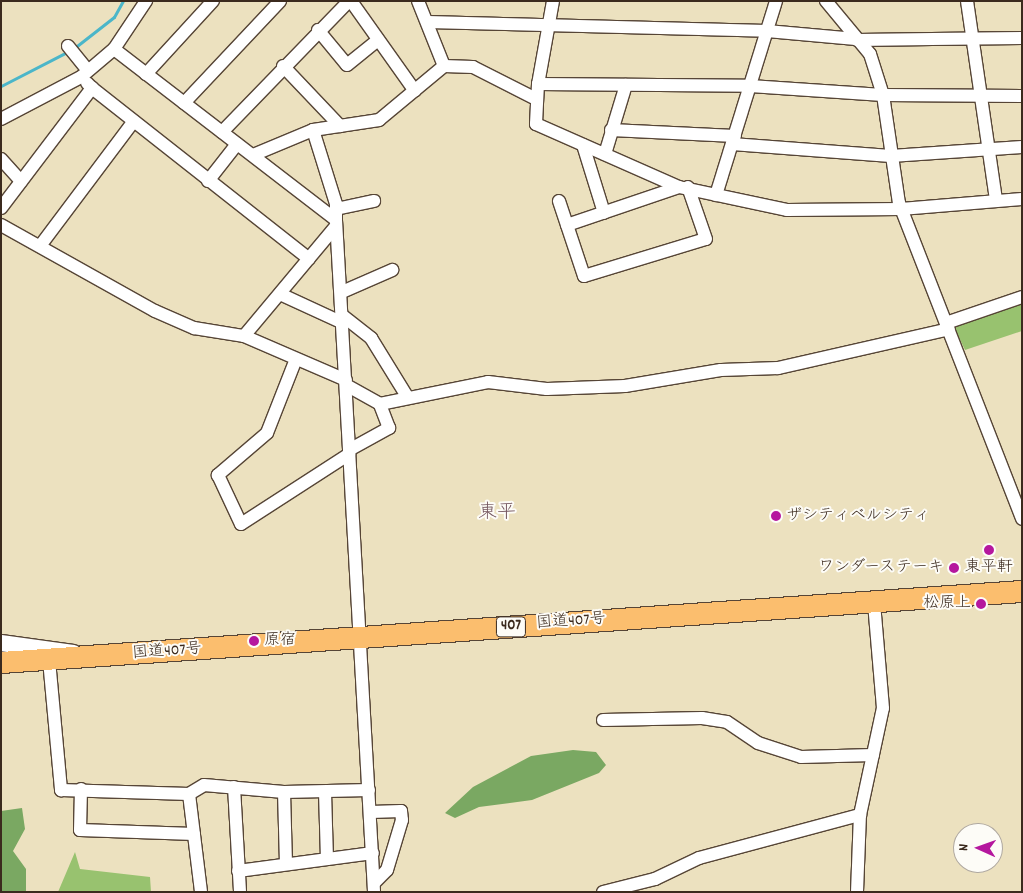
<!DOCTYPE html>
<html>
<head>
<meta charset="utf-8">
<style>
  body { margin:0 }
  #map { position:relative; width:1023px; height:893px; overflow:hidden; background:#ece1bf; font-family:Dekko,"Klee One",sans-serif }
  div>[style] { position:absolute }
  .green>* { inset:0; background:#98c26f }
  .forest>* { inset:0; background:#7aa862 }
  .stream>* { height:3px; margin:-1.5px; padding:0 1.5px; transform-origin:1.5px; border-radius:1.5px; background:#4bb6c9 }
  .roads { filter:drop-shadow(1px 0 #564536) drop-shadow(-1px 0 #564536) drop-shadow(0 1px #564536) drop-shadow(0 -1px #564536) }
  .minor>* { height:12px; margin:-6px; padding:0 6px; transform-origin:6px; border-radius:6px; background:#fff }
  .tertiary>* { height:16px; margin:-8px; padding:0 8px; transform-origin:8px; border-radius:8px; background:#fff }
  .trunk>* { height:21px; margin:-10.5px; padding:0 10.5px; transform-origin:10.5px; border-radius:10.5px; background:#fbbe6e }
  .dots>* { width:14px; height:14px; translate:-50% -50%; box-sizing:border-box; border:2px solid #fdfcf7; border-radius:50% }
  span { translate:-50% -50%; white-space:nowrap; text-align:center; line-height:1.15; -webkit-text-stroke:4px #fdfcf7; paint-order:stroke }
  .shield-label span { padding:1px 4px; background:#fdfcf7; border:1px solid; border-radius:4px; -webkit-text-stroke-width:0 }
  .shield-label { font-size:15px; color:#3b2a1e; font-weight:700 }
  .poi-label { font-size:16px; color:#3b2a1e }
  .left { translate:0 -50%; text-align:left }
  .right { translate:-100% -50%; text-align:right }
  .street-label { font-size:16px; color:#3b2a1e }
  .quarter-label { font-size:19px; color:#73555e }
  .frame { position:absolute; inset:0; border:2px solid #3b2a1e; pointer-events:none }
  .north { position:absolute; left:953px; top:823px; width:50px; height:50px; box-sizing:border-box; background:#fdfcf7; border:1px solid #afa8a0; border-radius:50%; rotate:272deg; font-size:14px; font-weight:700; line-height:20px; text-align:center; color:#3b2a1e }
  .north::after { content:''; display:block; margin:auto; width:18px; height:22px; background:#b5179e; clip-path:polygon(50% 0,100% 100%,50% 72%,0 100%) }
</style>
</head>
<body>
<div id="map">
  <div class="green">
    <div style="clip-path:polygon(1022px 303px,1022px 331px,965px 350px,954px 327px)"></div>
    <div style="clip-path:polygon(75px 852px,80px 869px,150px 877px,151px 892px,58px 892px)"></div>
  </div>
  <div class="forest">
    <div style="clip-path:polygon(573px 750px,596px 752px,606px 765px,599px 773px,532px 800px,479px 807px,455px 818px,445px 813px,473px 787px,531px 756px)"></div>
    <div style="clip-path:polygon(22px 808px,25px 829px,13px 851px,26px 869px,26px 892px,1px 892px,1px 811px)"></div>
  </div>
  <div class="stream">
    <div style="left:73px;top:49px;width:52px;rotate:-38deg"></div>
    <div style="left:114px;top:17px;width:18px;rotate:-61deg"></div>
    <div style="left:1px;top:86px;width:74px;rotate:-27.3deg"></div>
  </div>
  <div class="roads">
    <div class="minor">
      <div style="left:351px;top:1px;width:110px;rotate:54.6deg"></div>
      <div style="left:418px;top:1px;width:70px;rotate:68.2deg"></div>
      <div style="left:553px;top:1px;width:84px;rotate:100.2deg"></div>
      <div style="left:538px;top:84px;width:40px;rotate:92.9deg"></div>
      <div style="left:536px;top:124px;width:156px;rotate:23.8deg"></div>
      <div style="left:679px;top:187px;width:110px;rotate:12deg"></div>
      <div style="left:787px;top:210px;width:114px;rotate:-0.5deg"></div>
      <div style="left:901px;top:209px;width:121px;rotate:-4.7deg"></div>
      <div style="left:826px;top:1px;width:69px;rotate:50.3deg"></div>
      <div style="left:870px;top:54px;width:43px;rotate:72.4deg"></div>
      <div style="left:883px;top:95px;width:109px;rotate:81.6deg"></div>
      <div style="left:899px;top:203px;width:339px;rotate:68.7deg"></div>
      <div style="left:967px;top:1px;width:201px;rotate:81.7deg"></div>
      <div style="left:428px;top:22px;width:339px;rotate:1.5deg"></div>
      <div style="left:767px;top:31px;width:89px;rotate:5.1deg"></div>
      <div style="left:318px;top:30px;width:45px;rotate:50.4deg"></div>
      <div style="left:347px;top:65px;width:40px;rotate:-39deg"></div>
      <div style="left:857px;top:40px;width:165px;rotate:-0.7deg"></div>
      <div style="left:68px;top:46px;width:28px;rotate:51deg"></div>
      <div style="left:114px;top:49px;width:280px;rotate:37.6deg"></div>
      <div style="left:336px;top:220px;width:673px;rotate:86.76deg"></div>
      <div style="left:283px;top:66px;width:83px;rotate:46.5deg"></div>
      <div style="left:146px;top:74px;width:99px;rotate:-47.5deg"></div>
      <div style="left:538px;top:84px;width:212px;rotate:0.5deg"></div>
      <div style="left:750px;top:86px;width:133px;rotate:3.9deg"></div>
      <div style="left:883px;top:95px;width:139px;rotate:0.4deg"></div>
      <div style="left:92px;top:88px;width:276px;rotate:38.2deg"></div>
      <div style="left:184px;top:103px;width:140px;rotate:-46.7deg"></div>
      <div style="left:1px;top:119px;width:90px;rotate:-27.7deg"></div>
      <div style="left:81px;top:77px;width:43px;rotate:-40.3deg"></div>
      <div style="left:114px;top:49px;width:58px;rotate:-56.3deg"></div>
      <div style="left:313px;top:130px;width:77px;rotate:72.7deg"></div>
      <div style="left:336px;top:204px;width:16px;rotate:90deg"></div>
      <div style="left:611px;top:130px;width:124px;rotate:2.8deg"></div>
      <div style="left:222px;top:132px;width:182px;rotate:-45.9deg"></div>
      <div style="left:732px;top:144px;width:159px;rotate:4.3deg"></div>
      <div style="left:891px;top:156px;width:131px;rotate:-3.9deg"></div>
      <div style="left:583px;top:145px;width:71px;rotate:72.8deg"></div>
      <div style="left:605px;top:154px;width:72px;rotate:-73.1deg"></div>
      <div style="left:253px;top:155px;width:65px;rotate:-22.6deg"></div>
      <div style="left:313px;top:130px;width:67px;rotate:-8.6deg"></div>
      <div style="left:379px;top:120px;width:85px;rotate:-39.7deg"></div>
      <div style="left:444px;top:66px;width:29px;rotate:2deg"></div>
      <div style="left:473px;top:67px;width:71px;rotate:26.9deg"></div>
      <div style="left:1px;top:159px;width:30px;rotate:48deg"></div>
      <div style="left:208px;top:181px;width:47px;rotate:-51.9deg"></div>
      <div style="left:716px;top:195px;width:203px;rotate:-72.8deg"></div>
      <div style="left:559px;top:201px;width:79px;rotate:71.6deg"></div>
      <div style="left:584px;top:276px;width:127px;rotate:-16.9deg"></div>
      <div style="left:706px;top:239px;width:55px;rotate:-109.1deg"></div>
      <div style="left:1px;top:208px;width:151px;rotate:-52.8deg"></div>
      <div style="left:92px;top:88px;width:7px;rotate:-135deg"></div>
      <div style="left:336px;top:209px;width:39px;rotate:-12deg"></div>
      <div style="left:1px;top:225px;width:176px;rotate:29.2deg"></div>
      <div style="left:155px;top:311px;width:43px;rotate:23.6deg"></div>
      <div style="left:194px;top:328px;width:51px;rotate:9.1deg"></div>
      <div style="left:244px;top:336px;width:111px;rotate:23.3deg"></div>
      <div style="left:567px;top:225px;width:118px;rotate:-18.7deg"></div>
      <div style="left:40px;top:246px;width:156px;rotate:-53.1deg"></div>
      <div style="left:342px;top:292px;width:55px;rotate:-23.7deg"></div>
      <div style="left:280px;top:294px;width:69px;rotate:24.7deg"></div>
      <div style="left:343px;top:316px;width:36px;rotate:38deg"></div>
      <div style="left:371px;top:338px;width:70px;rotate:58.3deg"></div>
      <div style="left:946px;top:323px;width:80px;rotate:-18.9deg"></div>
      <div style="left:244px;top:336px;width:143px;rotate:-50.1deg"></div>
      <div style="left:296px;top:359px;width:79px;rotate:111.4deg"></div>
      <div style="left:267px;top:433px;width:65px;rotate:139.4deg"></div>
      <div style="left:218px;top:475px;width:54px;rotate:64.9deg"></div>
      <div style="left:241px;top:524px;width:129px;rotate:-32.9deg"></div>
      <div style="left:346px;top:385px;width:39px;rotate:29deg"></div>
      <div style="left:380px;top:404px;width:110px;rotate:-11.5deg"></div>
      <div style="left:488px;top:382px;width:59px;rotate:6.8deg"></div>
      <div style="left:547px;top:389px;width:78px;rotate:-2.2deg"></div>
      <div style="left:625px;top:386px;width:97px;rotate:-9.5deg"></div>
      <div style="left:721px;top:370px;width:57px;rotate:-2deg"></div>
      <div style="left:778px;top:368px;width:175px;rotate:-12.8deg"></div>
      <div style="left:349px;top:450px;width:46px;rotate:-28.8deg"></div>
      <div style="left:389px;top:428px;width:26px;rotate:-111deg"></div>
      <div style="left:49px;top:660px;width:131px;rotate:84.7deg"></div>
      <div style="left:61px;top:790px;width:128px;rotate:1.8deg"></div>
      <div style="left:189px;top:794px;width:17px;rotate:-31deg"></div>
      <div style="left:204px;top:785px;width:80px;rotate:5deg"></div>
      <div style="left:284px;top:792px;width:85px;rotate:-1.3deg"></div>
      <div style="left:603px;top:720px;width:99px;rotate:-1.2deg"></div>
      <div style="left:702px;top:718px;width:25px;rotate:9deg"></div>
      <div style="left:727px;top:722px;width:37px;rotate:34deg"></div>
      <div style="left:758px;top:743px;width:45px;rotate:18deg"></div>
      <div style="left:801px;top:757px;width:72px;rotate:-1.6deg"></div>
      <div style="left:234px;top:787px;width:105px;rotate:86.7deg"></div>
      <div style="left:81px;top:789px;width:41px;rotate:91.4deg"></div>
      <div style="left:80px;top:830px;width:114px;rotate:2deg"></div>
      <div style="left:284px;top:792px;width:72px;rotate:88.4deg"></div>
      <div style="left:325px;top:792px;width:67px;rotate:88.3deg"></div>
      <div style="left:189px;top:794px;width:99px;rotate:83deg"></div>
      <div style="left:371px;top:812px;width:30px;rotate:-2deg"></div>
      <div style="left:401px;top:811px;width:9px;rotate:84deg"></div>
      <div style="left:402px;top:820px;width:52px;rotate:106.7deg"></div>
      <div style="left:387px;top:870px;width:18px;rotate:135deg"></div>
      <div style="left:238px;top:871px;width:136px;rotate:-7.6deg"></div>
      <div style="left:603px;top:892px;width:54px;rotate:-14deg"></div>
      <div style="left:655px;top:879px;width:49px;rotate:-25.5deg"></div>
      <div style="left:699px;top:858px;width:167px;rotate:-15deg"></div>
      <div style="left:857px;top:892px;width:77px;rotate:-87.8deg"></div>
      <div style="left:860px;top:815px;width:109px;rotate:-77.9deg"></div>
      <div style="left:883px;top:708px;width:106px;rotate:-94.9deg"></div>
    </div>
    <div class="tertiary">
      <div style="left:1px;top:643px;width:73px;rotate:7.9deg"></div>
    </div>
    <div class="trunk">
      <div style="left:1px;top:662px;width:1023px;rotate:-3.98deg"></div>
    </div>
  </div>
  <div class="dots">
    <div style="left:776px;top:516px;background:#b5179e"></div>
    <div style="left:989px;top:550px;background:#b5179e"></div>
    <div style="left:954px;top:568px;background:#b5179e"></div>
    <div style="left:981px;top:604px;background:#b5179e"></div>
    <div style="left:254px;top:641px;background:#b5179e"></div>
  </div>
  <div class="shield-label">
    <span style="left:511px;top:627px">407</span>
  </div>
  <div class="poi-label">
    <span class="left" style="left:786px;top:516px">ザシティベルシティ</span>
    <span class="right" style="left:944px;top:568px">ワンダーステーキ</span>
    <span style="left:989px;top:568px">東平軒</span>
    <span class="right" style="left:971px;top:604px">松原上</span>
    <span class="left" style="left:264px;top:641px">原宿</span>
  </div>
  <div class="street-label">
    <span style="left:571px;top:622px;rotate:-4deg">国道407号</span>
    <span style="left:167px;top:652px;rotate:-4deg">国道407号</span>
  </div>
  <div class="quarter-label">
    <span style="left:497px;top:514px">東平</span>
  </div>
  <div class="frame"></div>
  <div class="north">N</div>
</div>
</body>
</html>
